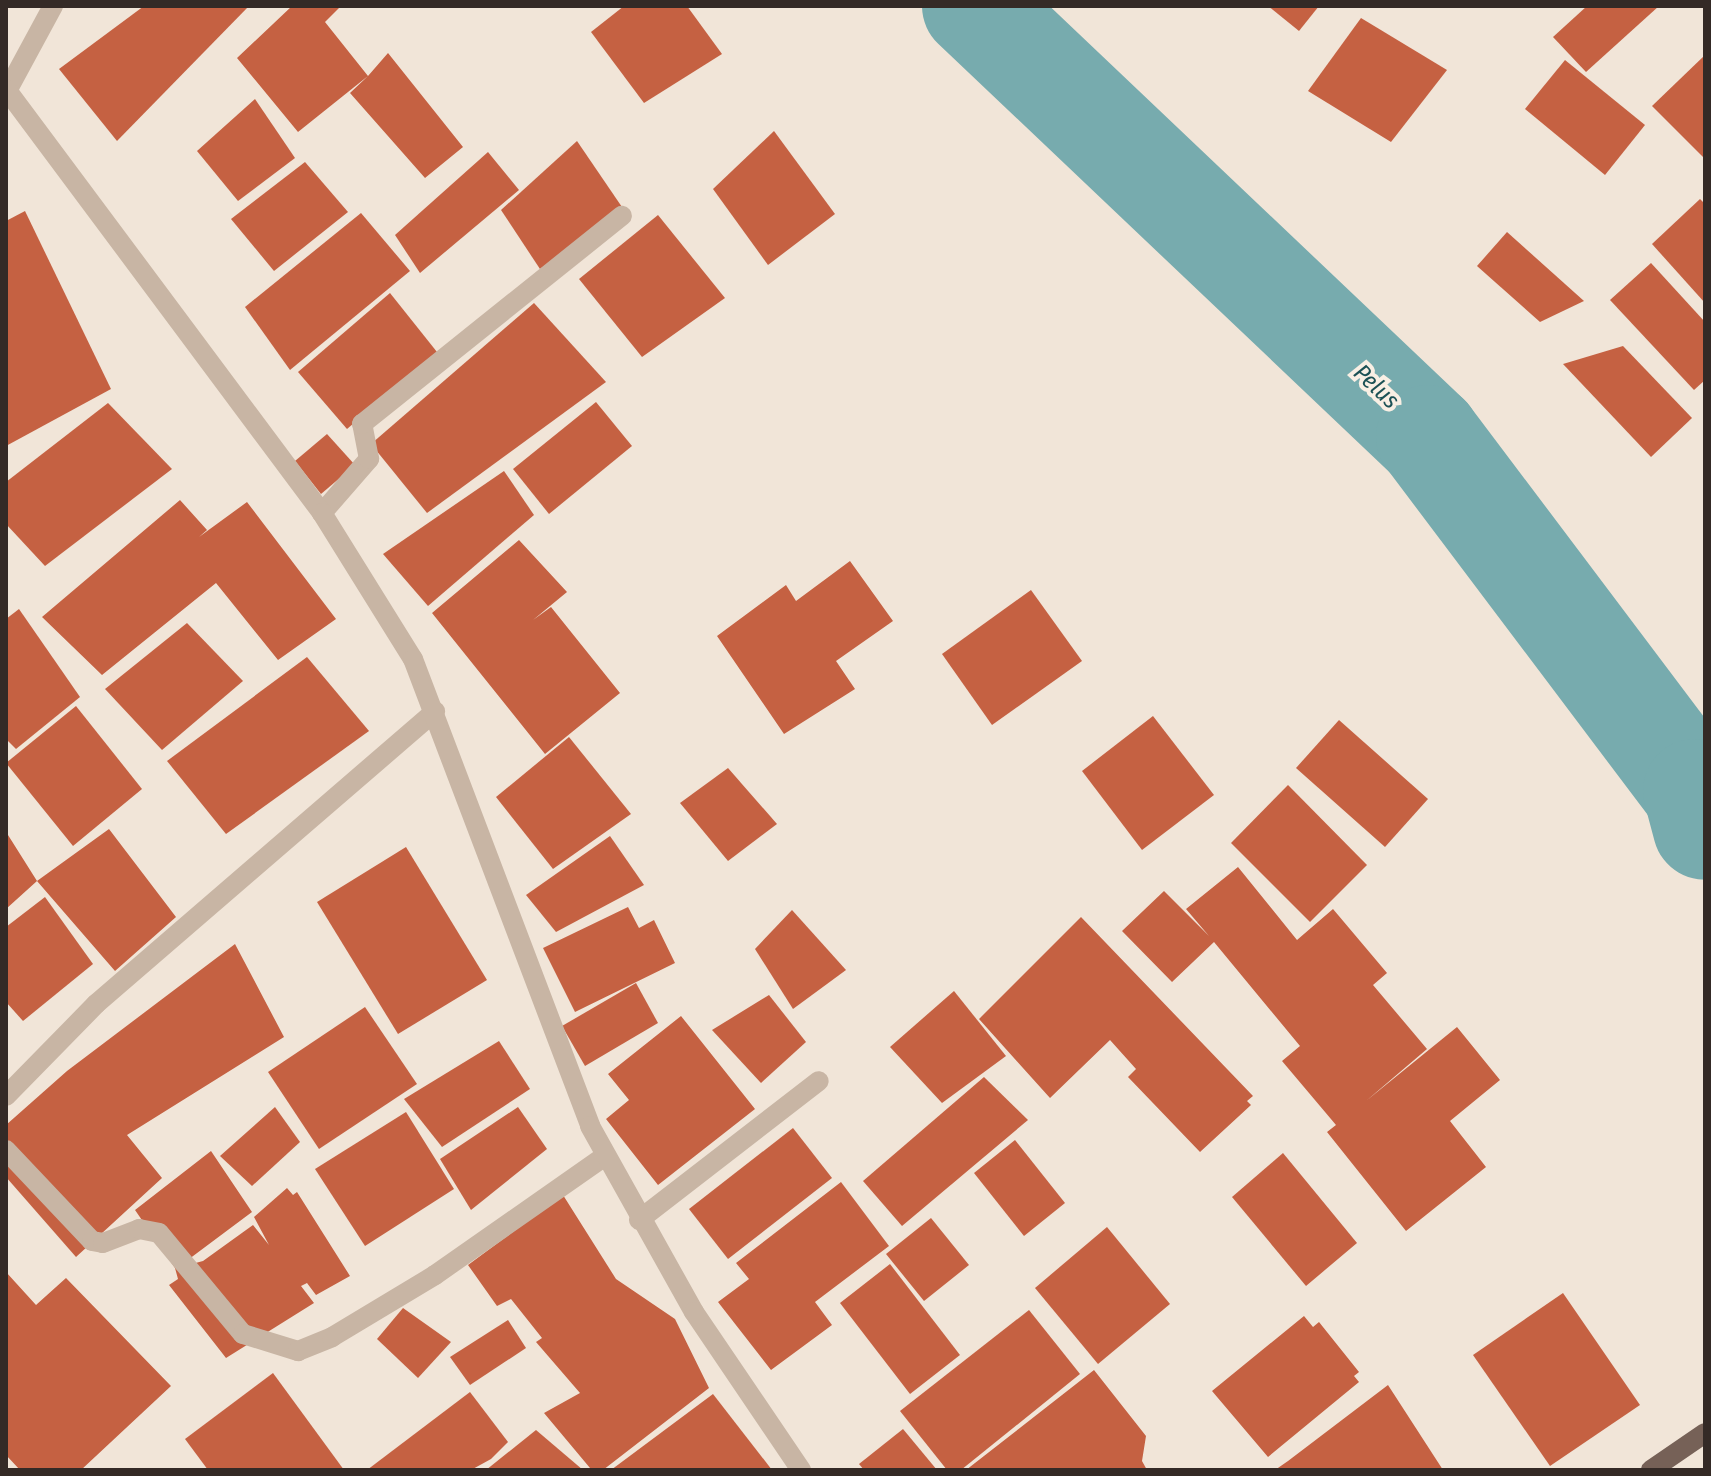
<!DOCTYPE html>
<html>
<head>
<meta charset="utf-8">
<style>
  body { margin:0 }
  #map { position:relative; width:1711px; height:1476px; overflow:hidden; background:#f1e5d8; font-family:"Fira Sans Condensed",sans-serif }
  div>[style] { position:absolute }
  .river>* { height:104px; margin:-52px; padding:0 52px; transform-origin:52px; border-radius:52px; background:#77abae }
  .building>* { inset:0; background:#c56142 }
  .minor>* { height:20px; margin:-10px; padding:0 10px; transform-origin:10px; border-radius:10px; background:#c8b5a4 }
  .tertiary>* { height:20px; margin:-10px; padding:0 10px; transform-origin:10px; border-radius:10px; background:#c8b5a4 }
  .primary>* { height:20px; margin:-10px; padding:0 10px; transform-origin:10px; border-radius:10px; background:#766157 }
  span { translate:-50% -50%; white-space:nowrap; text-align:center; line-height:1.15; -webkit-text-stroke:8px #f9efe4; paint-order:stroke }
  .water-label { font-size:24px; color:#1c5155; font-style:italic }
  .frame { position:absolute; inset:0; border:8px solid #342a26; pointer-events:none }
</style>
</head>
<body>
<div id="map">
  <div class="river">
    <div style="left:974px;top:6px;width:626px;rotate:43.51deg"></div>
    <div style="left:1428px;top:437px;width:443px;rotate:53deg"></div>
    <div style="left:1695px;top:791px;width:38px;rotate:75deg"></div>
  </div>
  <div class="building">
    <div style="clip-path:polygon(144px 6px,249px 6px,117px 141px,59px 69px)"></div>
    <div style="clip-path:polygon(292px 6px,341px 6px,325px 22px,368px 76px,388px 53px,463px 147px,425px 178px,350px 93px,368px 76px,298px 132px,237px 58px)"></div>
    <div style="clip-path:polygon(624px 6px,687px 6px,722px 54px,644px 103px,591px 32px)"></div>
    <div style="clip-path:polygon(1268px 6px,1319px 6px,1299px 31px)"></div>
    <div style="clip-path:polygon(1587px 6px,1659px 6px,1586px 72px,1553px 37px)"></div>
    <div style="clip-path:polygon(1361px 18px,1447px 70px,1391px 142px,1308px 91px)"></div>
    <div style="clip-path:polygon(1705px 55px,1705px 159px,1652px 106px)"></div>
    <div style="clip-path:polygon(1565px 60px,1645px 125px,1605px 175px,1525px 109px)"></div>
    <div style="clip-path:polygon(255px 99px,295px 158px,238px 201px,197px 151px)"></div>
    <div style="clip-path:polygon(774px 131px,835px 214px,768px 265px,713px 189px)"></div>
    <div style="clip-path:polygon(577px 141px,624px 210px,540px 269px,501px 210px)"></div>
    <div style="clip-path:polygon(488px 152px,519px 190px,420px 273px,395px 235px)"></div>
    <div style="clip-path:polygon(305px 162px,348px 212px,274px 271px,231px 219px)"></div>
    <div style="clip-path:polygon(1700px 199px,1705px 204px,1705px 303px,1652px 244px)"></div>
    <div style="clip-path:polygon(25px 211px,111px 389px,6px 446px,6px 221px)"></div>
    <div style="clip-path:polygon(361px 213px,410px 271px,290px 370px,245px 307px)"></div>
    <div style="clip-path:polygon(658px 215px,725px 298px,642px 357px,579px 279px)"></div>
    <div style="clip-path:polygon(1507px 232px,1584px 301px,1540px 322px,1477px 266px)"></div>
    <div style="clip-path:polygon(1651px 263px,1705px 322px,1705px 380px,1694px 390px,1610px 300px)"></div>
    <div style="clip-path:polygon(390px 293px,437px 352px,347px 429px,298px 372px)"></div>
    <div style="clip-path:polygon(534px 303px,606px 382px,427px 513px,371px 444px)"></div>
    <div style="clip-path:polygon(1623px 346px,1692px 418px,1651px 457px,1563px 364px)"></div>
    <div style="clip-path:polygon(596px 402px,632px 446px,549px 514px,513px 469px)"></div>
    <div style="clip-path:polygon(108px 403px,172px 469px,45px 566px,6px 524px,6px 482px)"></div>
    <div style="clip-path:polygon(327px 434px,355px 465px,321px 494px,295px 461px)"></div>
    <div style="clip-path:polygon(504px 471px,534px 515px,428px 606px,383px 554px)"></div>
    <div style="clip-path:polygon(180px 500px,207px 530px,199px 537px,247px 502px,336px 619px,278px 660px,216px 583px,102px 675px,42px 617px)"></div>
    <div style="clip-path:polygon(519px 540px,567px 592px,533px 620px,551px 607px,620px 693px,545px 754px,432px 613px)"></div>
    <div style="clip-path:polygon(850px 561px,893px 621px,836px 661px,855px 689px,784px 734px,717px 636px,786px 585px,796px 601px)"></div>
    <div style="clip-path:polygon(1031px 590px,1082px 661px,992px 725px,942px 654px)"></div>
    <div style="clip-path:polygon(19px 609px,80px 697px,16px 749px,6px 739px,6px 619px)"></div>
    <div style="clip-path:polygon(187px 623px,243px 681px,162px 750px,105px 689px)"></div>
    <div style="clip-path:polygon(307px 657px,369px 731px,226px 834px,167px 761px)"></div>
    <div style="clip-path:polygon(76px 706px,142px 789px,73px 846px,6px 763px)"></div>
    <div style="clip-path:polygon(1153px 716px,1214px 795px,1142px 850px,1082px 771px)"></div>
    <div style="clip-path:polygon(1339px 720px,1428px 799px,1385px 847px,1296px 768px)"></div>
    <div style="clip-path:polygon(569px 737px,631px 814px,553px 869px,496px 797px)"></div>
    <div style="clip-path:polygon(728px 768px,777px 824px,728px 861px,680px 803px)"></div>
    <div style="clip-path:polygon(1288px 785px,1367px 865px,1310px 922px,1231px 843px)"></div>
    <div style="clip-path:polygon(109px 829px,176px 917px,115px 971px,37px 881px,6px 909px,8px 835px,37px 881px)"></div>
    <div style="clip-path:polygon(610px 836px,644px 885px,556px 932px,526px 895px)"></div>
    <div style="clip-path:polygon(406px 847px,487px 980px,398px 1034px,317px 902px)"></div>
    <div style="clip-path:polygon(1238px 867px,1297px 940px,1333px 909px,1387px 973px,1373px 985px,1427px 1049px,1366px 1101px,1457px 1027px,1500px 1080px,1450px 1121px,1486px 1167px,1406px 1231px,1327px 1132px,1336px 1125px,1282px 1061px,1300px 1046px,1214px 942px,1172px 982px,1122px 931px,1164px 891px,1209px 936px,1186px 909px)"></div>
    <div style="clip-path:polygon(45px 897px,93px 964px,23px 1021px,6px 1002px,6px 927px)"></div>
    <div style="clip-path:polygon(628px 907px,639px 928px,654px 920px,675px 963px,575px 1012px,543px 948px)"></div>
    <div style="clip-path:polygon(792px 910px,846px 970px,793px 1009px,755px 949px)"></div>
    <div style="clip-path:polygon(1081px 917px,1253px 1096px,1247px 1101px,1251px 1105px,1200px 1152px,1128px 1077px,1136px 1069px,1110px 1040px,1050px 1098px,979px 1019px)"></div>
    <div style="clip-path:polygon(235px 944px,284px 1037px,127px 1135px,162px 1178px,76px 1257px,6px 1177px,6px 1125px,67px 1071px)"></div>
    <div style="clip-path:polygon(636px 983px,658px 1023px,585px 1066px,562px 1026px)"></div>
    <div style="clip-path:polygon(954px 991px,1006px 1056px,942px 1103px,890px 1047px)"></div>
    <div style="clip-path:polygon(769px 995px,806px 1042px,761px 1083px,712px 1030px)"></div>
    <div style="clip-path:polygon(365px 1007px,417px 1084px,319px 1149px,268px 1072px)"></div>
    <div style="clip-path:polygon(681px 1016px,755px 1109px,658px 1185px,606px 1119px,629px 1100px,608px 1074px)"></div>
    <div style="clip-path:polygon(499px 1041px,530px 1089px,442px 1147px,404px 1099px)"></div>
    <div style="clip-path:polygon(984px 1077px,1028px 1120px,902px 1226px,863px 1181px)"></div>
    <div style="clip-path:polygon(275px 1107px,300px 1142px,252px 1186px,220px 1156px)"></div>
    <div style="clip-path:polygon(518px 1107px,547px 1149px,471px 1210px,440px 1159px)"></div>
    <div style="clip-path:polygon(406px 1112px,454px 1189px,365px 1246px,315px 1169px)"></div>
    <div style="clip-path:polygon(793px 1128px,832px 1178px,728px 1259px,689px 1209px)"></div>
    <div style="clip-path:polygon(1015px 1140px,1065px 1203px,1024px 1236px,974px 1173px)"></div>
    <div style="clip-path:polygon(211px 1151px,252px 1212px,177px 1268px,203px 1261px,253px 1225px,269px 1245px,254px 1217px,287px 1188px,293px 1195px,297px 1192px,350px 1276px,316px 1295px,307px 1283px,301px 1286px,314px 1303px,226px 1358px,169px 1285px,178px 1279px,175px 1268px,135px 1210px)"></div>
    <div style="clip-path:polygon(1283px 1153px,1357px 1243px,1306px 1286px,1232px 1197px)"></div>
    <div style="clip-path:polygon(841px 1182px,889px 1246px,815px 1302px,832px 1325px,771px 1370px,718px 1302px,749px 1279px,736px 1263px)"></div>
    <div style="clip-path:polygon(563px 1195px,616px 1279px,675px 1319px,709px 1388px,603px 1470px,590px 1468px,544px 1413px,580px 1393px,536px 1342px,542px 1338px,511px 1299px,497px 1306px,468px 1265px)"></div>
    <div style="clip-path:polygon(931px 1218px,969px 1265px,924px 1301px,886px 1254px)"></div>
    <div style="clip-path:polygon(1107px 1227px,1170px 1304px,1098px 1364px,1035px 1288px)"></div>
    <div style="clip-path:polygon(890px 1264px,960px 1355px,910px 1394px,840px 1303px)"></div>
    <div style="clip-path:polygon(6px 1272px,36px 1305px,66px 1278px,171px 1386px,81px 1470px,20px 1470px,6px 1455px)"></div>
    <div style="clip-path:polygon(1563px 1293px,1640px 1405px,1550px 1466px,1473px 1355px)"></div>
    <div style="clip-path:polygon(403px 1308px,451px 1342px,418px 1378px,377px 1339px)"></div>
    <div style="clip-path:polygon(1029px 1310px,1080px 1374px,961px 1470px,947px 1470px,900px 1411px)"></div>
    <div style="clip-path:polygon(1304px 1316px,1313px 1327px,1319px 1322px,1359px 1372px,1354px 1376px,1359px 1382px,1268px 1457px,1212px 1391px)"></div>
    <div style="clip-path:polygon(508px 1320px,526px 1348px,470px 1385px,450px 1357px)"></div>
    <div style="clip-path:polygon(1094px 1370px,1146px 1436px,1142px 1461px,1147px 1470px,966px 1470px)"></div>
    <div style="clip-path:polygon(273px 1373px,344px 1470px,208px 1470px,185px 1439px)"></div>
    <div style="clip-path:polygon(1388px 1385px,1443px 1470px,1275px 1470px,1288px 1461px)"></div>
    <div style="clip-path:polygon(470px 1392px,508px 1442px,491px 1459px,471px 1470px,367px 1470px)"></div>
    <div style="clip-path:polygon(713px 1394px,772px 1470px,611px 1470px)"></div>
    <div style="clip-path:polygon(903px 1429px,937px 1470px,864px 1470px,859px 1464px)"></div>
    <div style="clip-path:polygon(536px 1430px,583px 1470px,486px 1470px)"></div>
  </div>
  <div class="minor">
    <div style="left:7px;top:91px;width:97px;rotate:-61.6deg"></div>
    <div style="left:322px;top:513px;width:72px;rotate:-49deg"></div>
    <div style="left:369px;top:459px;width:36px;rotate:-101deg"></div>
    <div style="left:362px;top:424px;width:333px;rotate:-38.7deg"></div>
    <div style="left:6px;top:1096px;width:129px;rotate:-45.6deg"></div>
    <div style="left:96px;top:1004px;width:448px;rotate:-40.8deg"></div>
    <div style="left:6px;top:1150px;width:125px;rotate:46.6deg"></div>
    <div style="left:92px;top:1241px;width:11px;rotate:10deg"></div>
    <div style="left:103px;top:1243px;width:39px;rotate:-21deg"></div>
    <div style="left:139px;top:1229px;width:20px;rotate:11deg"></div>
    <div style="left:159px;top:1233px;width:131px;rotate:50.3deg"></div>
    <div style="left:243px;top:1334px;width:58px;rotate:17.2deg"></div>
    <div style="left:298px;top:1351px;width:37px;rotate:-22deg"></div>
    <div style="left:332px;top:1337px;width:120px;rotate:-31deg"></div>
    <div style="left:435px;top:1275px;width:208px;rotate:-35deg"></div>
    <div style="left:639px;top:1220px;width:227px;rotate:-37.7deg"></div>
  </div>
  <div class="tertiary">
    <div style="left:6px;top:89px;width:529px;rotate:53.3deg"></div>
    <div style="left:322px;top:513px;width:172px;rotate:58.1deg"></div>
    <div style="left:413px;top:659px;width:499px;rotate:69.2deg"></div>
    <div style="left:590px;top:1126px;width:213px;rotate:60.8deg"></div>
    <div style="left:694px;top:1312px;width:191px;rotate:55.9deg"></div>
  </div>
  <div class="primary">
    <div style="left:1651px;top:1470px;width:65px;rotate:-34.4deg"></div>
  </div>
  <div class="water-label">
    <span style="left:1376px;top:387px;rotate:43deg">Pelus</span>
  </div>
  <div class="frame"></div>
</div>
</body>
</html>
